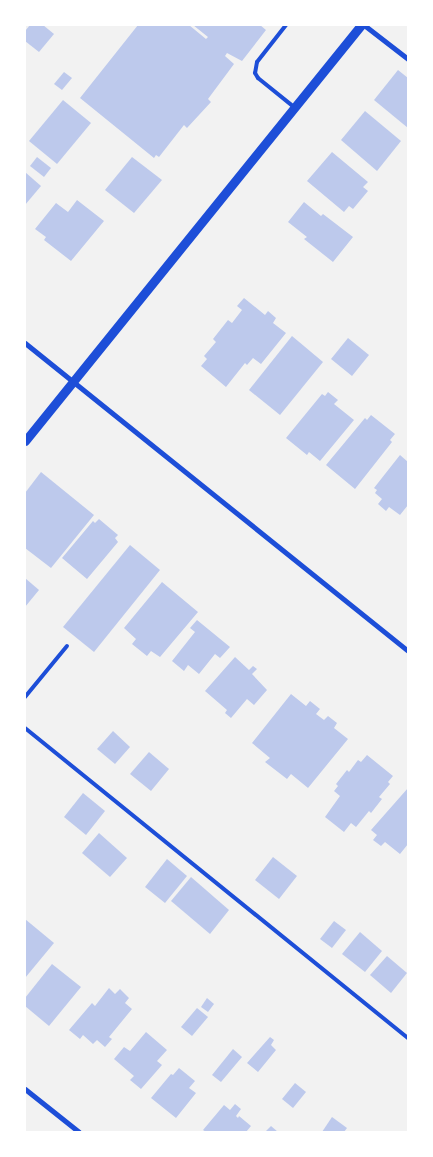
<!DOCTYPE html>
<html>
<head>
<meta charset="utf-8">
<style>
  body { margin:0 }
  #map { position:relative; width:433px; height:1157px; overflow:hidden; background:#f2f2f2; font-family:"Archivo Narrow",sans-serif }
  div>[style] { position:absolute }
  .building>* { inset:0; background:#bdc9ec }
  .service>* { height:4px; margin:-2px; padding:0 2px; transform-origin:2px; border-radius:2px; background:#1d4ed8 }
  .minor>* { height:5px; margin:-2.5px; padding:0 2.5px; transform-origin:2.5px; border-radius:2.5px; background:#1d4ed8 }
  .tertiary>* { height:9px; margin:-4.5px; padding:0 4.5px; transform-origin:4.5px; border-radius:4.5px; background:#1d4ed8 }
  span { translate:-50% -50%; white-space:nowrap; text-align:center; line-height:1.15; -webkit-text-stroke:5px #fff; paint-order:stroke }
  .frame { position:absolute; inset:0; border:26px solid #fff; pointer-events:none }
</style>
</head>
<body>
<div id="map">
  <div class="building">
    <div style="clip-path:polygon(30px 25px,43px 25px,54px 34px,39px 52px,25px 41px,25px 31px)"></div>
    <div style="clip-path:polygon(138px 25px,189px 25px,206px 39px,208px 37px,193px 25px,260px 25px,266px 30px,242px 61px,227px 53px,225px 56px,234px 64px,208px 99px,211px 102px,187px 128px,184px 125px,159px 157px,156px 155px,154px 158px,80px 98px)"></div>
    <div style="clip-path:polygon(398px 70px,408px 78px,408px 128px,374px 100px)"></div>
    <div style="clip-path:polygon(64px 72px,72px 78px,62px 90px,54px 84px)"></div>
    <div style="clip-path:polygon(63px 100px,91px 123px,57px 164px,29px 141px)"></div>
    <div style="clip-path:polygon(365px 111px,401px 141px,377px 171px,341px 140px)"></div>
    <div style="clip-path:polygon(332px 152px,368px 182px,363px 187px,368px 191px,353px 209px,349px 206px,344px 212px,307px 181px)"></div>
    <div style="clip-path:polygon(37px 157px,51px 168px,44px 177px,30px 166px)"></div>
    <div style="clip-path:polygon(132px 157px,162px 180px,134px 213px,105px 190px)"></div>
    <div style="clip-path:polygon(25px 172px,41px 186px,25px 205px)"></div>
    <div style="clip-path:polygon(77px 200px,104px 221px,71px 261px,44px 240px,46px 237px,35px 229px,56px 203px,68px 212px)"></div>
    <div style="clip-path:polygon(304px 202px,321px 216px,323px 214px,353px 237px,333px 262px,304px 239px,307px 237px,288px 222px)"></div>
    <div style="clip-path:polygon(244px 298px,265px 315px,268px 311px,276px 318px,273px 323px,286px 333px,261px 364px,253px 358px,247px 365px,245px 363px,226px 387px,201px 366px,207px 359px,204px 356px,216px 342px,213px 339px,228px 320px,232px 323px,242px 310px,237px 306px)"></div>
    <div style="clip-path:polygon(292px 336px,323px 362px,280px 415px,249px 390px)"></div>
    <div style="clip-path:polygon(348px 338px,369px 355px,352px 376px,331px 359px)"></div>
    <div style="clip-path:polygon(328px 392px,338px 400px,334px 404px,354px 420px,320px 461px,309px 452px,307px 455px,286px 438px,322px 394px,325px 396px)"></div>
    <div style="clip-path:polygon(371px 415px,395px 434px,390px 440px,392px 442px,355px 489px,326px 465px,365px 418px,367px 420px)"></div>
    <div style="clip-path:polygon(400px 455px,408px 462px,408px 505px,400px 515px,389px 507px,386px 511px,378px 504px,382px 499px,375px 493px,377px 490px,374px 488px)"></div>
    <div style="clip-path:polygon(41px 472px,94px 515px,51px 568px,25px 548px,25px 493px)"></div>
    <div style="clip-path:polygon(99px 519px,118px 535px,115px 538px,118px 542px,87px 579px,62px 558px,93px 521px,95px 523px)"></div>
    <div style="clip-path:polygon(130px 545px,160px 570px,94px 652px,63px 627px)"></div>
    <div style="clip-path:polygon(25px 578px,39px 590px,25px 607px)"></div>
    <div style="clip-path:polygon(162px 582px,198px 612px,160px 657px,151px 651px,147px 656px,132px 644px,136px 639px,124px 628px)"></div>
    <div style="clip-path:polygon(197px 620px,230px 647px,220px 658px,215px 654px,199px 674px,188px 665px,184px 671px,172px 661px,195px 632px,190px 628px)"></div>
    <div style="clip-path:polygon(235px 657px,249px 670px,253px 666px,257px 669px,252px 674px,267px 690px,254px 705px,247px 699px,231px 718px,225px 713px,227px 710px,205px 691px)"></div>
    <div style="clip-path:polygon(291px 694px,306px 706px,310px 701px,320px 709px,316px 714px,324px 720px,328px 716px,337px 723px,334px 728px,348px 739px,308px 788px,291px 774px,287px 779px,265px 762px,270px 758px,252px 743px)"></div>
    <div style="clip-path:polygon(113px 731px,130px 747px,115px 764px,97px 749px)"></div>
    <div style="clip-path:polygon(149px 752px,169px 769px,151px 791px,130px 774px)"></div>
    <div style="clip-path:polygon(367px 755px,393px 776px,388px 782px,390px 784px,379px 797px,382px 799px,371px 813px,369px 811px,356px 827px,351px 823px,344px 832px,325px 817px,340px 796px,334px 791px,338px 786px,336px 784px,347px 770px,349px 772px,358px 760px,361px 762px)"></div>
    <div style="clip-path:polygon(408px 788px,408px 844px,400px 854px,385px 842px,381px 846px,373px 840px,377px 835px,371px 830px)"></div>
    <div style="clip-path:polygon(83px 793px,105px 811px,86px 835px,64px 817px)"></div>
    <div style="clip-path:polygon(99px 833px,127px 858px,110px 877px,82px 853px)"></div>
    <div style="clip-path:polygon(273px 857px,297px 876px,279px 899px,255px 880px)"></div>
    <div style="clip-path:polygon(167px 859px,187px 876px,165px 903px,145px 887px)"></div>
    <div style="clip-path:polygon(191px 877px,229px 910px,210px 934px,171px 901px)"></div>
    <div style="clip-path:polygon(25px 919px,54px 943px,25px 978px)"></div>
    <div style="clip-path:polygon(334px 921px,346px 930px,332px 948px,320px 939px)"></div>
    <div style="clip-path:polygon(360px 932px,382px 951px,365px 972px,342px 954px)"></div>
    <div style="clip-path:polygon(387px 956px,407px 973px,391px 993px,370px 975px)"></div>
    <div style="clip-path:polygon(52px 964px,81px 987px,49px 1026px,25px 1006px,25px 998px)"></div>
    <div style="clip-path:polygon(109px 988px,115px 994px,120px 989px,129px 998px,125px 1003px,132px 1009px,109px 1037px,112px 1039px,105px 1047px,97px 1040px,93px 1044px,83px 1035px,80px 1039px,69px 1030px,92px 1003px,95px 1006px)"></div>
    <div style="clip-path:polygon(207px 998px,214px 1004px,208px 1012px,201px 1007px)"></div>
    <div style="clip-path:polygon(197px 1008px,208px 1017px,192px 1036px,181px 1027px)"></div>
    <div style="clip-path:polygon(146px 1032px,167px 1050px,157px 1061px,162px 1065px,141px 1089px,130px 1080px,134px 1076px,114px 1059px,124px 1047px,130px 1051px)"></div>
    <div style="clip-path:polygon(270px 1037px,274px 1040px,271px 1045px,276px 1050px,258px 1072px,247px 1063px)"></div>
    <div style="clip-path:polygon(233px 1049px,242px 1057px,221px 1082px,212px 1075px)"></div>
    <div style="clip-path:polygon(179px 1068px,195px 1081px,189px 1088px,196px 1093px,176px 1118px,151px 1098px,171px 1074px,173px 1075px)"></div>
    <div style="clip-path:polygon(295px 1083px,306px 1092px,293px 1108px,282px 1099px)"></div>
    <div style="clip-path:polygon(235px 1104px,241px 1109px,236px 1116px,238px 1118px,239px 1116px,251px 1126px,246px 1132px,206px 1132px,203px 1130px,224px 1105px,230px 1110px)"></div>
    <div style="clip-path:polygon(332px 1117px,347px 1128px,344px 1132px,322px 1132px)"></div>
    <div style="clip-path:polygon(271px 1126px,278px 1132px,265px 1132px)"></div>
  </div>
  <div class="service">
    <div style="left:286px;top:25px;width:47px;rotate:128.1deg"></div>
    <div style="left:257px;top:62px;width:11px;rotate:100deg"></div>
    <div style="left:255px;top:73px;width:6px;rotate:59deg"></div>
    <div style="left:258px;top:78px;width:46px;rotate:38.9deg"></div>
    <div style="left:25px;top:697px;width:66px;rotate:-50.5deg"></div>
    <div style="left:25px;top:728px;width:493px;rotate:39deg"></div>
  </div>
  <div class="minor">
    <div style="left:364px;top:25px;width:56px;rotate:37.7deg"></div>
    <div style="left:25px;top:343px;width:491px;rotate:38.8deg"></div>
    <div style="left:25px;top:1089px;width:69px;rotate:38.5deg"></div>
  </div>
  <div class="tertiary">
    <div style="left:25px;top:441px;width:535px;rotate:-51.07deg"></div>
  </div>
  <div class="frame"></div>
</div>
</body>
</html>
